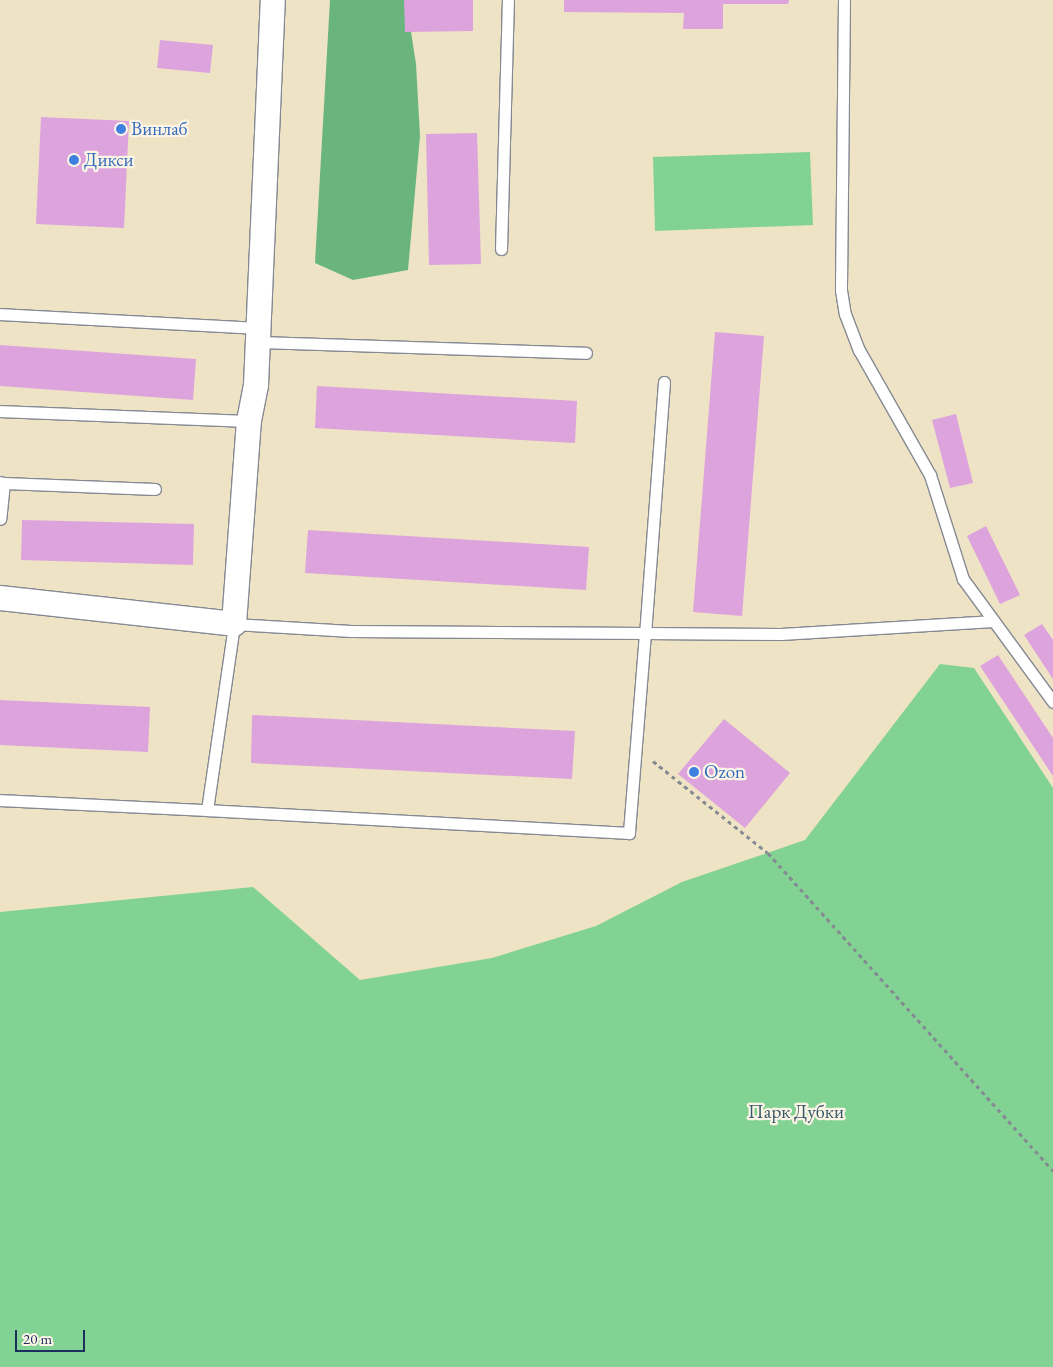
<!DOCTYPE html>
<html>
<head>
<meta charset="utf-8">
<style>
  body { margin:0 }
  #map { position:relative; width:1053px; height:1367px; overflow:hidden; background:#efe3c5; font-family:"EB Garamond",serif }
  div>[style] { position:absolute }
  .green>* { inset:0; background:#82d393 }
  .forest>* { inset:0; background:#69b57d }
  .building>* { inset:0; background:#dda3dd }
  .path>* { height:3px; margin-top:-1.5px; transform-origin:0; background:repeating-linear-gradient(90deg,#858992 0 4px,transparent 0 8px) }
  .roads { filter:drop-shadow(1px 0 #858992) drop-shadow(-1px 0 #858992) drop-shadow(0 1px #858992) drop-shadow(0 -1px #858992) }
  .service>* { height:11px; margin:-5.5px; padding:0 5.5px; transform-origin:5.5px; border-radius:5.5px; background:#fff }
  .minor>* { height:24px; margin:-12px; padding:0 12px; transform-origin:12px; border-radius:12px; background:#fff }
  .dots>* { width:14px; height:14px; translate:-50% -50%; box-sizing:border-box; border:2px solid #fcf5e5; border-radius:50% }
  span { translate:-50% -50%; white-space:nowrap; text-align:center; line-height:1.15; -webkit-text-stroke:4.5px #fcf5e5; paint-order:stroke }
  .shop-label { font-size:19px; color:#366cbe }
  .left { translate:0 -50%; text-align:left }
  .park-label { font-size:19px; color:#35586b }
  .scale { position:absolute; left:15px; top:1330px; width:70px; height:22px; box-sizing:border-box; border:2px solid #1b2f5e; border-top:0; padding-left:6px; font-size:15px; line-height:18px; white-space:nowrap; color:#1b2f5e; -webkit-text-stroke:4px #fcf5e5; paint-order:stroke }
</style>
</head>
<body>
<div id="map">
  <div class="green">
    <div style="clip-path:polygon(810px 152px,813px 225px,655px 231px,653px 157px)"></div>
    <div style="clip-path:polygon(940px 664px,974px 668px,1053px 788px,1053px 1367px,0 1367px,0 912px,253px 887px,360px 980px,492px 958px,596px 926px,682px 882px,805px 840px)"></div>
  </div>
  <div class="forest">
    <div style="clip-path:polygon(330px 0,406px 0,416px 64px,420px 136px,408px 270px,353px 280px,315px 263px)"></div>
  </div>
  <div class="building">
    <div style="clip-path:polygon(404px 0,473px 0,473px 31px,405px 32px)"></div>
    <div style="clip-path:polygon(564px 0,789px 0,788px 4px,723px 4px,723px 29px,683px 29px,684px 13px,564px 12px)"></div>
    <div style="clip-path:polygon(160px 40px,213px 45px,210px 73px,157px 68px)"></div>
    <div style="clip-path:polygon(41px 117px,129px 121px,124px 228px,36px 224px)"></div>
    <div style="clip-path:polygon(477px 133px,481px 264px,429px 265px,426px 134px)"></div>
    <div style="clip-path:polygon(715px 332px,764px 336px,742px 616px,693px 612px)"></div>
    <div style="clip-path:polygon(0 345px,196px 359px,193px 400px,0 386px)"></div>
    <div style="clip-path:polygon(317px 386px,577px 401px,575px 443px,315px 428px)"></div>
    <div style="clip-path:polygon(956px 414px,973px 483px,950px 488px,932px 420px)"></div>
    <div style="clip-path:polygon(22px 520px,194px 524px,193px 565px,21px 560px)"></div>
    <div style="clip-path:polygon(986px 526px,1020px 595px,1000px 604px,967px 536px)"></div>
    <div style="clip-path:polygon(308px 530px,589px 547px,586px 590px,305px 573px)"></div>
    <div style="clip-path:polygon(1042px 624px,1053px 640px,1053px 679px,1024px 635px)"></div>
    <div style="clip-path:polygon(998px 655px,1053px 738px,1053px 776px,980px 666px)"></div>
    <div style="clip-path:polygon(0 700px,150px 707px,148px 752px,0 745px)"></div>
    <div style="clip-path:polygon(252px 715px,575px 731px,572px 779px,251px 763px)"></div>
    <div style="clip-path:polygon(724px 719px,790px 773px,745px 828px,678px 774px)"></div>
  </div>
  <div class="path">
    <div style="left:653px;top:761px;width:147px;rotate:38.7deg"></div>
    <div style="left:768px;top:853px;width:427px;rotate:48.1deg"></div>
  </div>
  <div class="roads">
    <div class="service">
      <div style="left:844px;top:0;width:290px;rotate:90.6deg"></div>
      <div style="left:841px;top:290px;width:24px;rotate:81deg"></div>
      <div style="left:845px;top:314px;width:39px;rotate:69deg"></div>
      <div style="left:859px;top:350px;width:144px;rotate:60.4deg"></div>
      <div style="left:930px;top:475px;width:109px;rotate:72.4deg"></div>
      <div style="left:963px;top:579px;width:152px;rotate:53.8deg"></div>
      <div style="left:501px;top:249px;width:249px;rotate:-88.4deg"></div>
      <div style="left:0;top:314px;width:258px;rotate:3.1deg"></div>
      <div style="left:258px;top:342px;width:328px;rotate:1.9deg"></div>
      <div style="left:664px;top:382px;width:252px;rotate:94.3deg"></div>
      <div style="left:645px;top:633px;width:201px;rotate:94.6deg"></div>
      <div style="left:629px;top:833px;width:423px;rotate:-176.9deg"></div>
      <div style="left:207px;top:810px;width:188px;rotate:-81.7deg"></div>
      <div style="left:234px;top:624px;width:117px;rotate:3.4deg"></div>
      <div style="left:351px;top:631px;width:294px;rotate:0.4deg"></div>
      <div style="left:645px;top:633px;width:136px;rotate:0.4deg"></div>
      <div style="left:781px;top:634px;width:213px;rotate:-3.5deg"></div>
      <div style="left:0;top:411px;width:249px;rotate:2.3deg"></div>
      <div style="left:0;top:482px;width:4px;rotate:14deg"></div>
      <div style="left:4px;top:483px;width:36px;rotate:96deg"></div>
      <div style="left:4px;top:483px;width:151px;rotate:2.3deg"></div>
      <div style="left:0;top:800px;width:207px;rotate:2.8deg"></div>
    </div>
    <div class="minor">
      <div style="left:0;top:598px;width:235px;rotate:6.3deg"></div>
      <div style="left:234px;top:624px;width:204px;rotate:-85.8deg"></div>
      <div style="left:249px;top:421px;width:37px;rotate:-79deg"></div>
      <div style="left:256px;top:385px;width:385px;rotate:-87.5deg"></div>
    </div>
  </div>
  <div class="dots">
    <div style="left:121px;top:129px;background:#3f7fe0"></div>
    <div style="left:74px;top:160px;background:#3f7fe0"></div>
    <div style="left:694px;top:772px;background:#3f7fe0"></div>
  </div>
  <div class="shop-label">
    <span class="left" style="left:131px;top:129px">Винлаб</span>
    <span class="left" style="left:84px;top:160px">Дикси</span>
    <span class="left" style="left:704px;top:772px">Ozon</span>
  </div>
  <div class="park-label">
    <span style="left:796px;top:1112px">Парк Дубки</span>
  </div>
  <div class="scale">20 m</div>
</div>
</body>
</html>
